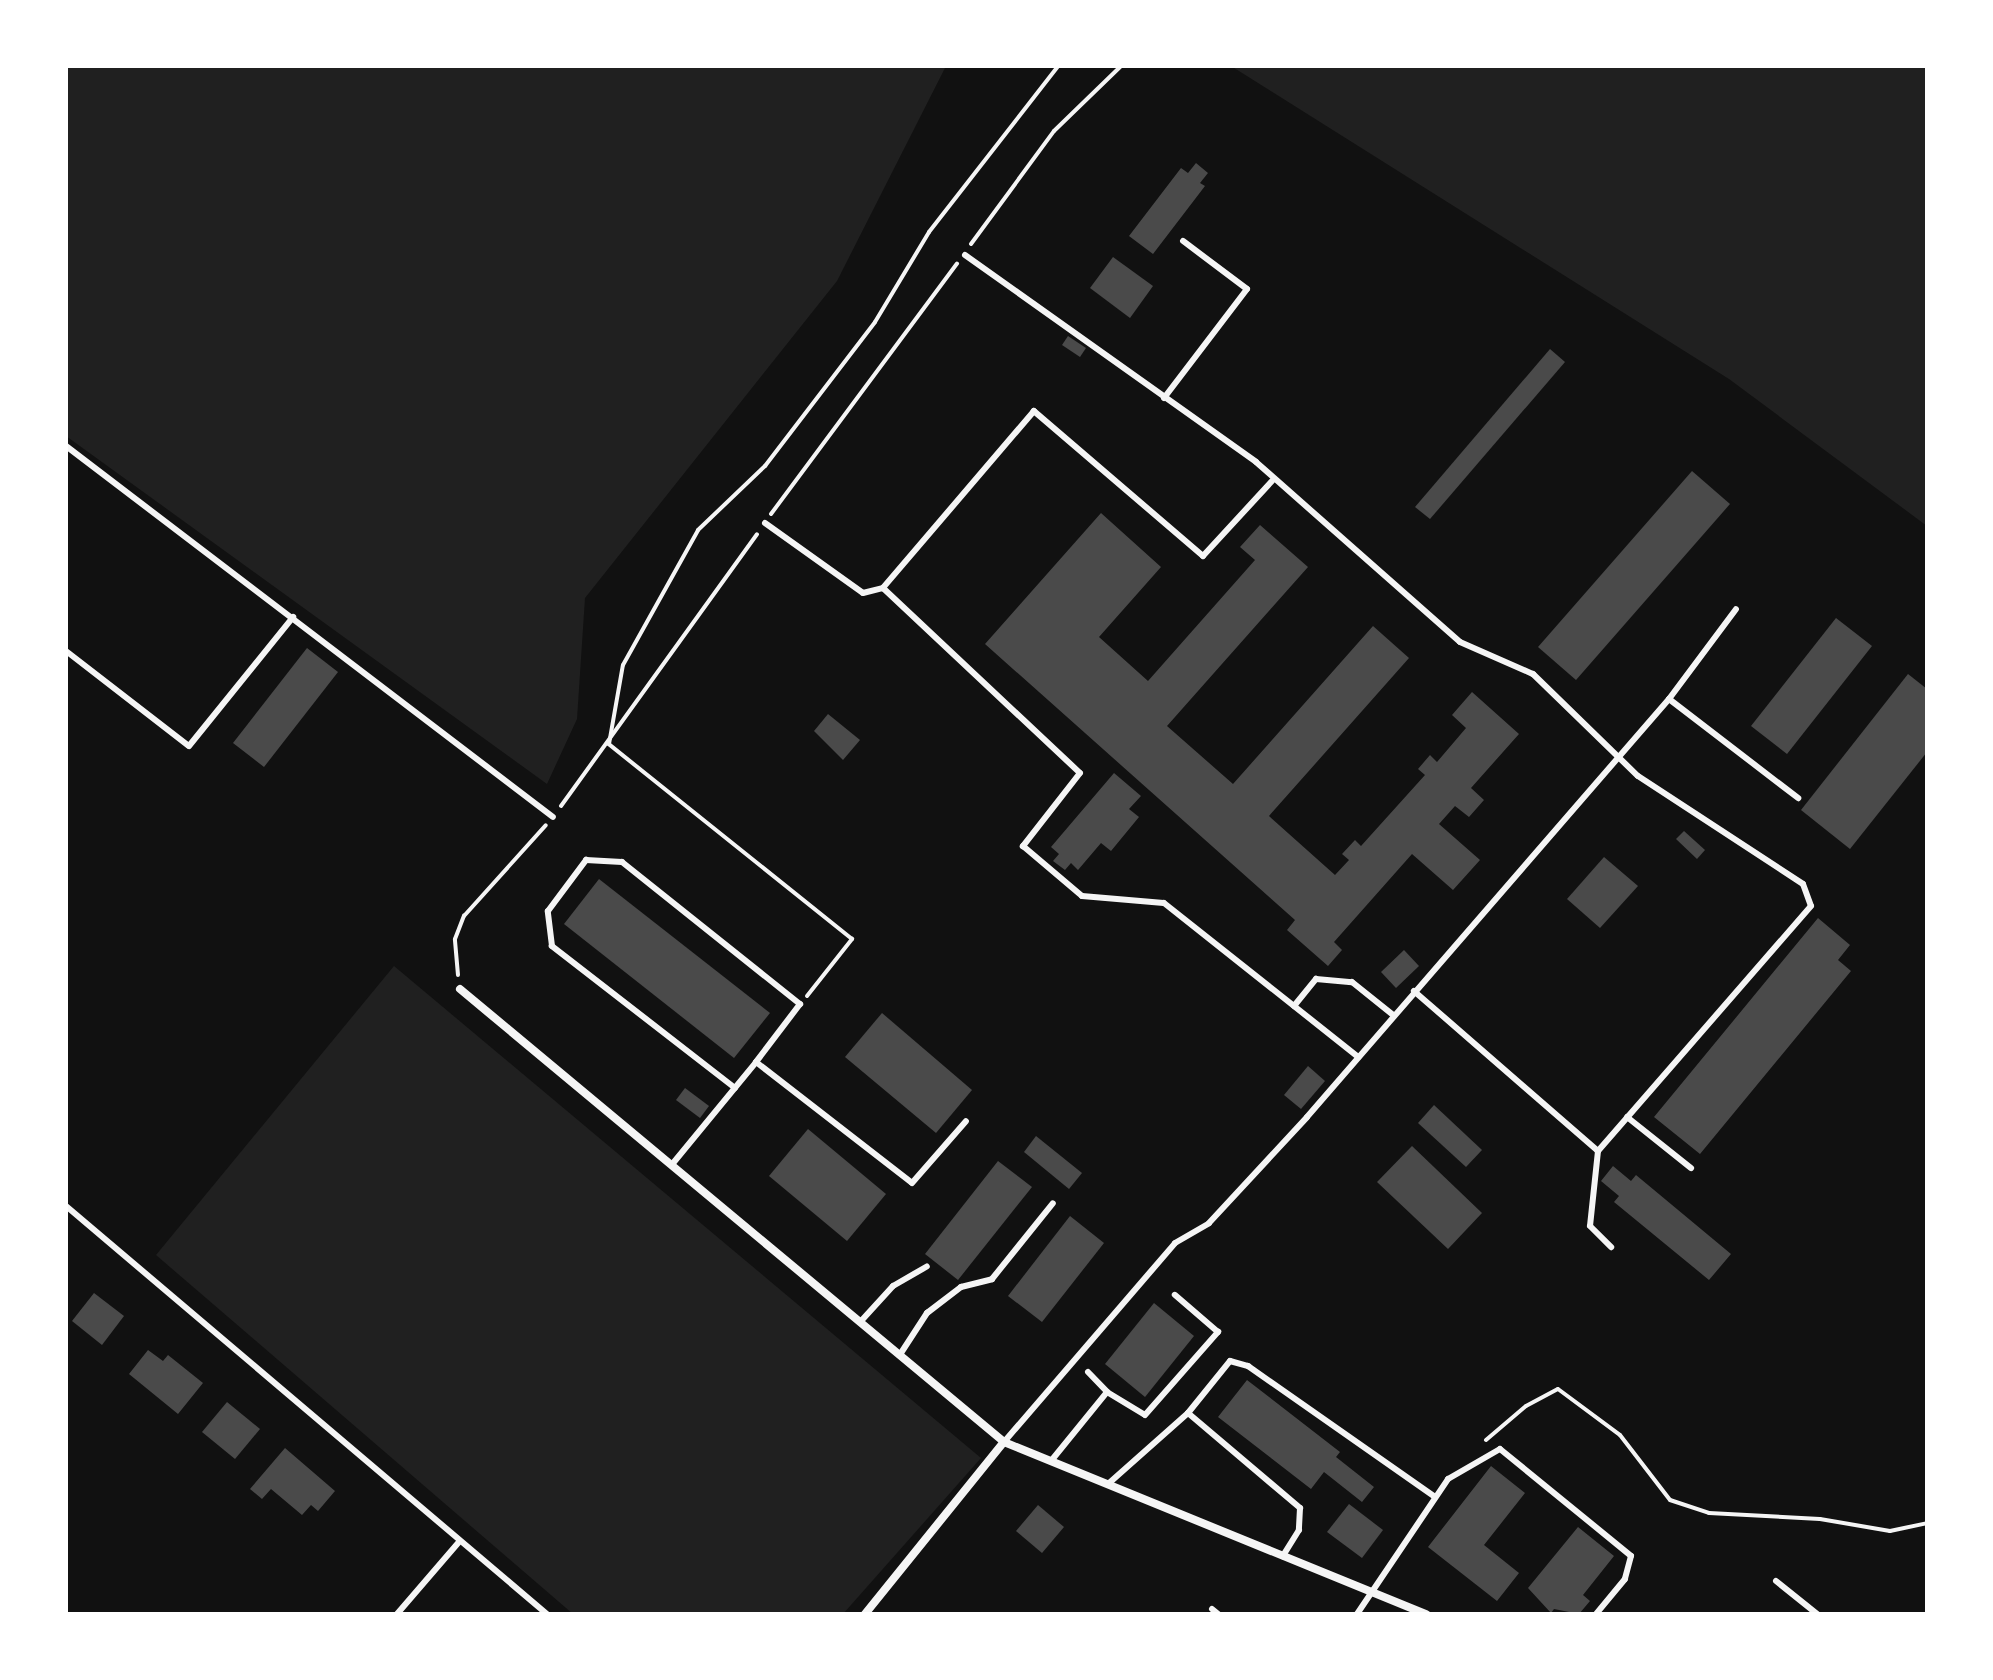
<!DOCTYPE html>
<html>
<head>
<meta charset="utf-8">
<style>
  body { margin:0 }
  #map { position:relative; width:1993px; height:1680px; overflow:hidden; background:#111; font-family:"Alegreya Sans",sans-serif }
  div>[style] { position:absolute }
  .green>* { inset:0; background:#202020 }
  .building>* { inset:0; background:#4a4a4a }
  .path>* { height:4px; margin:-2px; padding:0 2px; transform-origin:2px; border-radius:2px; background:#f5f5f5 }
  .service>* { height:6px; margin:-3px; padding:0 3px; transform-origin:3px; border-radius:3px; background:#f5f5f5 }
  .minor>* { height:8px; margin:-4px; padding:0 4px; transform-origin:4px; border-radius:4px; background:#f5f5f5 }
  span { translate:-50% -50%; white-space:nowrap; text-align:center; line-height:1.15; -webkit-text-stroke:8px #fff; paint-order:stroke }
  .frame { position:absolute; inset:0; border:68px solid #fff; pointer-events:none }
</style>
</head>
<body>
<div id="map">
  <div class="green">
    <div style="clip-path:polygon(66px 66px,946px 66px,837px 281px,585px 598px,577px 719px,547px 784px,66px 436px)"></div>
    <div style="clip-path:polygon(1231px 66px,1927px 66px,1927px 526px,1729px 379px)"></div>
    <div style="clip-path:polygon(394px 966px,981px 1458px,843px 1614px,573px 1614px,156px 1255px)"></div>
  </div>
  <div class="building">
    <div style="clip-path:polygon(1196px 163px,1208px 173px,1200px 183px,1205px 186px,1153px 254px,1129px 236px,1181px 168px,1188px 173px)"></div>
    <div style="clip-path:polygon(1113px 257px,1153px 286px,1130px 318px,1090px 288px)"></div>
    <div style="clip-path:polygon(1068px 336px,1086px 348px,1080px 357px,1062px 345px)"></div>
    <div style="clip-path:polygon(1550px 349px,1565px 362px,1430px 519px,1415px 507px)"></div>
    <div style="clip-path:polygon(1692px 471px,1730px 504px,1576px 680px,1538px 647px)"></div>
    <div style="clip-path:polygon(1101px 513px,1161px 567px,1099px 637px,1148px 681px,1255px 560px,1240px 547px,1260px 525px,1308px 567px,1167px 726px,1233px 784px,1373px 626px,1409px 658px,1269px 816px,1335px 875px,1349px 860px,1342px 854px,1355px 840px,1361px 846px,1425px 775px,1418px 769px,1430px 755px,1437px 762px,1466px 728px,1452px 715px,1472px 692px,1519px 734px,1471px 788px,1484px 800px,1469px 817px,1455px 806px,1439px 824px,1480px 860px,1453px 890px,1412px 854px,1334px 942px,1342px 950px,1328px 966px,1287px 930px,1295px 920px,985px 644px)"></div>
    <div style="clip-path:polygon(1836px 618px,1872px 646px,1787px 754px,1751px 726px)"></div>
    <div style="clip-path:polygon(307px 648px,338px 672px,264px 767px,233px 743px)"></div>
    <div style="clip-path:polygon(1908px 674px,1927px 689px,1927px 752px,1850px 849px,1801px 810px)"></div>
    <div style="clip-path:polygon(828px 714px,860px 740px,843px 760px,814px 731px)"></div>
    <div style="clip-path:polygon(1114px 773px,1141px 796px,1129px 809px,1139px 817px,1111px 851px,1101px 843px,1078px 870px,1071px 863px,1065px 870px,1053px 861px,1059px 854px,1051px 847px)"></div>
    <div style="clip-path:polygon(1684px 831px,1705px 850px,1697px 859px,1676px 839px)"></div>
    <div style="clip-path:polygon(1604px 857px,1638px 886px,1600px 928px,1567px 899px)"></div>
    <div style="clip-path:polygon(599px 879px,770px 1013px,734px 1058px,564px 924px)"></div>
    <div style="clip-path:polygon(1818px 918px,1850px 945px,1838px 960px,1851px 971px,1700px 1154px,1654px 1117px)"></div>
    <div style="clip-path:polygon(1404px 950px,1419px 966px,1396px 988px,1381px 972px)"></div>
    <div style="clip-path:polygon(882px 1013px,972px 1090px,936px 1133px,845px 1057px)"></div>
    <div style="clip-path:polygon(1308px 1066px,1325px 1081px,1301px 1109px,1284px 1095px)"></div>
    <div style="clip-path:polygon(685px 1088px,709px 1106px,700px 1118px,676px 1100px)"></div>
    <div style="clip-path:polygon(1434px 1105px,1482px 1150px,1466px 1167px,1418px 1123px)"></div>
    <div style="clip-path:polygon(808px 1129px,886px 1194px,847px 1241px,769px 1176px)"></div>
    <div style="clip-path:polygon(1036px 1136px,1082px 1173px,1069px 1189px,1024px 1152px)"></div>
    <div style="clip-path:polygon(1412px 1146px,1482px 1213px,1448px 1249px,1377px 1182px)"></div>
    <div style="clip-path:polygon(998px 1161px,1032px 1187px,958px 1280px,925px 1254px)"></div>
    <div style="clip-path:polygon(1613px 1166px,1631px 1181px,1636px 1175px,1731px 1254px,1709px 1280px,1614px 1202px,1619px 1196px,1601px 1181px)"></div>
    <div style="clip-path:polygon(1070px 1216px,1104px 1243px,1042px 1322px,1008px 1296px)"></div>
    <div style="clip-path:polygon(94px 1293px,124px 1316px,102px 1345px,72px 1321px)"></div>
    <div style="clip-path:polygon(1154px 1303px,1194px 1336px,1145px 1397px,1105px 1364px)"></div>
    <div style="clip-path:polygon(148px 1350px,163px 1361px,168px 1355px,203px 1383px,178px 1414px,129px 1374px)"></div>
    <div style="clip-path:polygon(1247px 1380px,1340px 1452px,1336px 1457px,1374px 1487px,1362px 1502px,1324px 1472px,1311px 1489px,1218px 1417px)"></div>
    <div style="clip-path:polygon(227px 1402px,260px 1429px,235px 1459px,202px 1432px)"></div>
    <div style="clip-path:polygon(285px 1448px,335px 1491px,318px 1511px,311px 1505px,302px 1515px,271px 1489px,262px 1499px,250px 1489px)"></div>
    <div style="clip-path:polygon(1491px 1466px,1525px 1493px,1484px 1545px,1519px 1573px,1497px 1601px,1428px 1547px)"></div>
    <div style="clip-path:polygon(1349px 1504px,1383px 1530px,1362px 1558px,1327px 1532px)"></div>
    <div style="clip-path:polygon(1038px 1505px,1064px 1527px,1042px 1553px,1016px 1531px)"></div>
    <div style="clip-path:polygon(1578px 1527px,1614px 1556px,1583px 1595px,1590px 1601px,1579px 1614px,1554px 1609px,1551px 1613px,1528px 1588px)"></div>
  </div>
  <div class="path">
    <div style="left:971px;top:244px;width:140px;rotate:-53.7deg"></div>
    <div style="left:1054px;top:131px;width:93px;rotate:-44.1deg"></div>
    <div style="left:771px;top:514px;width:312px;rotate:-53.4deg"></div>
    <div style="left:561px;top:806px;width:335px;rotate:-54.2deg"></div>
    <div style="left:458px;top:975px;width:36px;rotate:-95deg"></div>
    <div style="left:455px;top:939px;width:25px;rotate:-69deg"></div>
    <div style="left:464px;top:916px;width:122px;rotate:-48deg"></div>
    <div style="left:807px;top:996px;width:73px;rotate:-51.7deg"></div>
    <div style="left:852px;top:939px;width:312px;rotate:-141.3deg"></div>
    <div style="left:609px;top:744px;width:80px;rotate:-80deg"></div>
    <div style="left:623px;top:665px;width:154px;rotate:-60.9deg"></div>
    <div style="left:698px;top:530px;width:93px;rotate:-43.7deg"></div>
    <div style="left:765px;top:466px;width:181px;rotate:-52.6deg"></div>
    <div style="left:875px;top:322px;width:105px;rotate:-59deg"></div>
    <div style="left:929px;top:232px;width:210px;rotate:-52.1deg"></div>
    <div style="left:1486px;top:1440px;width:52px;rotate:-40.4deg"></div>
    <div style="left:1526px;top:1406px;width:36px;rotate:-28deg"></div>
    <div style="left:1558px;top:1389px;width:77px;rotate:36.6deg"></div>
    <div style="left:1620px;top:1435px;width:82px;rotate:52.4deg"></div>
    <div style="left:1670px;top:1500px;width:41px;rotate:18.4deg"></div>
    <div style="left:1709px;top:1513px;width:111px;rotate:3.1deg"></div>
    <div style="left:1820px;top:1519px;width:71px;rotate:9.7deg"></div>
    <div style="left:1890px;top:1531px;width:38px;rotate:-12deg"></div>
  </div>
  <div class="service">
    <div style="left:965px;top:255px;width:357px;rotate:35.4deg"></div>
    <div style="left:1256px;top:462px;width:272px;rotate:41.4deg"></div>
    <div style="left:1460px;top:642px;width:80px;rotate:23.7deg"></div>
    <div style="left:1533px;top:674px;width:146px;rotate:44.2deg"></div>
    <div style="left:1638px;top:776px;width:197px;rotate:33.2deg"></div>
    <div style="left:1803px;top:884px;width:23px;rotate:70deg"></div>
    <div style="left:1811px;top:906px;width:325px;rotate:131deg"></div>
    <div style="left:1598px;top:1151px;width:244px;rotate:-139deg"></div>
    <div style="left:1164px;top:398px;width:137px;rotate:-52.7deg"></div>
    <div style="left:1247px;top:289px;width:80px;rotate:-143.1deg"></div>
    <div style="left:66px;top:446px;width:612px;rotate:37.3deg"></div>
    <div style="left:1272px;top:481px;width:102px;rotate:132.6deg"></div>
    <div style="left:1203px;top:556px;width:223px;rotate:-139.4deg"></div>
    <div style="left:1034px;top:411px;width:233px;rotate:130.5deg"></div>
    <div style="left:883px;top:588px;width:270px;rotate:43.2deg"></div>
    <div style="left:1080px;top:773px;width:93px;rotate:128deg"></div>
    <div style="left:1023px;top:846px;width:77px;rotate:40.3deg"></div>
    <div style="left:1082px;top:896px;width:82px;rotate:4.9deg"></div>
    <div style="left:1164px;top:903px;width:248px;rotate:38.4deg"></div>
    <div style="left:765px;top:523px;width:120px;rotate:35.5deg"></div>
    <div style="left:863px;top:593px;width:21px;rotate:-14deg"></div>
    <div style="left:66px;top:651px;width:155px;rotate:37.7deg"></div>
    <div style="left:189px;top:746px;width:166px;rotate:-51.1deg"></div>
    <div style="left:1669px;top:699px;width:163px;rotate:37.5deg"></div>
    <div style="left:1294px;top:1006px;width:35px;rotate:-51deg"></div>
    <div style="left:1316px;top:979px;width:36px;rotate:5deg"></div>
    <div style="left:1352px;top:982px;width:53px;rotate:38.8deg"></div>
    <div style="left:735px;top:1088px;width:232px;rotate:-142.2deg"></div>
    <div style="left:552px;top:946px;width:35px;rotate:-97deg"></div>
    <div style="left:548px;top:911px;width:64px;rotate:-53.3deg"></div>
    <div style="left:586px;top:860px;width:36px;rotate:3deg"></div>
    <div style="left:622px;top:862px;width:228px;rotate:38.6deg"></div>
    <div style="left:800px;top:1004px;width:73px;rotate:127.2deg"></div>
    <div style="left:1627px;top:1117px;width:82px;rotate:38.6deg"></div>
    <div style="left:1598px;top:1151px;width:75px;rotate:96.1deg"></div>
    <div style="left:1590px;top:1226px;width:30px;rotate:45deg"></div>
    <div style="left:674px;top:1162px;width:129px;rotate:-50.6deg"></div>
    <div style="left:756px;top:1062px;width:197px;rotate:37.8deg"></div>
    <div style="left:912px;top:1183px;width:82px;rotate:-48.9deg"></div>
    <div style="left:66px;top:1206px;width:631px;rotate:40.31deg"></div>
    <div style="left:862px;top:1320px;width:46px;rotate:-47.6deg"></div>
    <div style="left:893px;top:1286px;width:39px;rotate:-30deg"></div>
    <div style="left:901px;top:1353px;width:48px;rotate:-57deg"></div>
    <div style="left:927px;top:1313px;width:43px;rotate:-37.4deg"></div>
    <div style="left:961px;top:1287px;width:32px;rotate:-14deg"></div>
    <div style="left:992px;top:1279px;width:97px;rotate:-51.2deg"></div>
    <div style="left:1088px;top:1372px;width:28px;rotate:46deg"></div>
    <div style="left:1107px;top:1392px;width:44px;rotate:31.2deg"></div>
    <div style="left:1145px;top:1415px;width:111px;rotate:-48.7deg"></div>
    <div style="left:1218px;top:1332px;width:57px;rotate:-139.3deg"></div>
    <div style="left:1188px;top:1413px;width:147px;rotate:40.3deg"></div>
    <div style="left:1300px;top:1508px;width:22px;rotate:93deg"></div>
    <div style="left:1299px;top:1530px;width:31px;rotate:122deg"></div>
    <div style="left:1004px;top:1442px;width:262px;rotate:-49.3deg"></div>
    <div style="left:1175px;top:1243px;width:39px;rotate:-30deg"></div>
    <div style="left:1209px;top:1223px;width:144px;rotate:-47.2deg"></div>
    <div style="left:1307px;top:1117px;width:553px;rotate:-49.11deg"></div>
    <div style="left:1669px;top:699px;width:112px;rotate:-53.3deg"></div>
    <div style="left:1051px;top:1461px;width:89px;rotate:-50.9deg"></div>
    <div style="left:1108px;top:1484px;width:107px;rotate:-41.6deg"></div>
    <div style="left:1188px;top:1413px;width:67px;rotate:-51.1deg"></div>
    <div style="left:1230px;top:1361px;width:19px;rotate:16deg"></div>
    <div style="left:1248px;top:1366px;width:228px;rotate:35deg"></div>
    <div style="left:1776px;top:1581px;width:53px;rotate:38.8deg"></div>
    <div style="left:1212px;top:1609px;width:8px;rotate:40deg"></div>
    <div style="left:397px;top:1614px;width:94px;rotate:-49.3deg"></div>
    <div style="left:1357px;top:1614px;width:163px;rotate:-56deg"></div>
    <div style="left:1448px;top:1479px;width:60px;rotate:-30deg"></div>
    <div style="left:1500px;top:1449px;width:169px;rotate:39.2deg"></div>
    <div style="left:1631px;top:1556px;width:24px;rotate:105deg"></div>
    <div style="left:1625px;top:1579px;width:45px;rotate:129.6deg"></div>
  </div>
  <div class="minor">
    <div style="left:460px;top:989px;width:708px;rotate:39.78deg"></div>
    <div style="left:1004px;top:1442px;width:456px;rotate:22.2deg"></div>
    <div style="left:865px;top:1614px;width:221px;rotate:-51.1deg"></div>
  </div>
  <div class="frame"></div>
</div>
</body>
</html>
